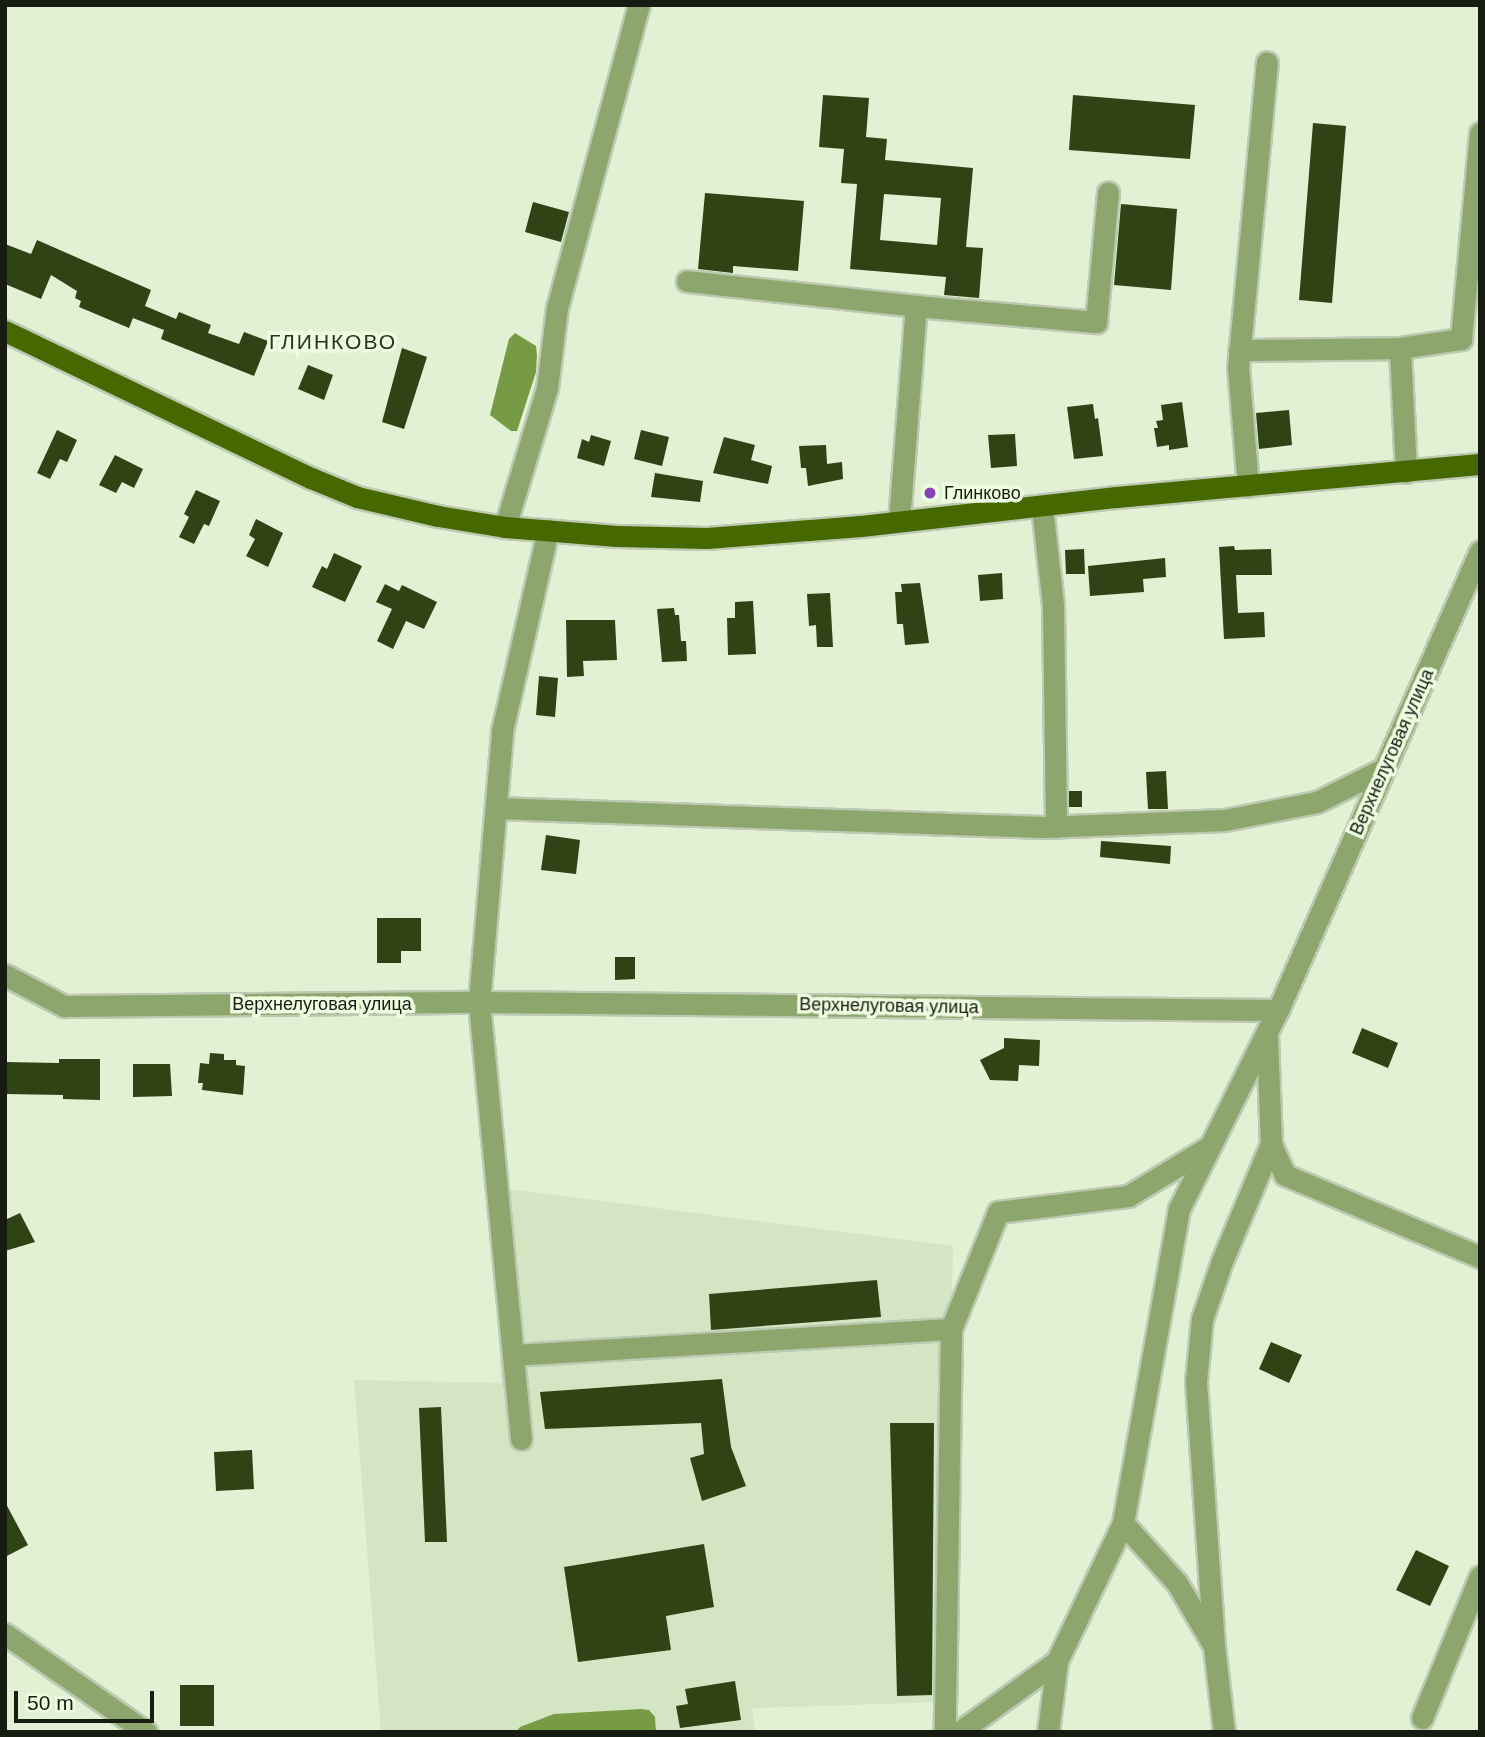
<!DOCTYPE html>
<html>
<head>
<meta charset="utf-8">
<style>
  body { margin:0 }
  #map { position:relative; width:1485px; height:1737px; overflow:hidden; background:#e2f0d4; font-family:Arial,sans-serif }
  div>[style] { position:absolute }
  .built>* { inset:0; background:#d4e5c3 }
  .water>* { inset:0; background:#769b44 }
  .building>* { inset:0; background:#304315 }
  .roads { filter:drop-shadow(2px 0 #bdcab1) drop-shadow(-2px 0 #bdcab1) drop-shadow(0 2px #bdcab1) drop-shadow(0 -2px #bdcab1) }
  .minor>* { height:21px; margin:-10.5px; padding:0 10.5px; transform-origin:10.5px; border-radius:10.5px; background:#8ca66e }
  .major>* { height:21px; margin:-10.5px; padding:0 10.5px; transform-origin:10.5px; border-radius:10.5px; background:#456800 }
  .dots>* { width:19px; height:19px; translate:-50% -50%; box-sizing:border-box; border:4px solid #effde1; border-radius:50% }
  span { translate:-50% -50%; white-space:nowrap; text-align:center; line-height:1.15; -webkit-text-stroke:7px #effde1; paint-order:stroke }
  .poi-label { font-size:18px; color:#171c12 }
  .left { translate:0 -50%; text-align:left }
  .street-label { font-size:18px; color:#171c12 }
  .quarter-label { font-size:21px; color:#29331d; letter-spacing:2px }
  .frame { position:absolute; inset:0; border:7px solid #171c12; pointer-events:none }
  .scale { position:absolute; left:14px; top:1691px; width:140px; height:32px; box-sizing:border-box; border:4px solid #171c12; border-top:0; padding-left:9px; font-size:21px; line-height:24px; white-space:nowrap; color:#171c12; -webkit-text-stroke:5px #effde1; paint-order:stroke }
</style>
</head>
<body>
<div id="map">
  <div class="built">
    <div style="clip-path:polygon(492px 1187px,953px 1246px,944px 1702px,752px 1708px,755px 1732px,381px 1732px,354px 1380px,501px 1383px)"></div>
  </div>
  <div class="water">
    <div style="clip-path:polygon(515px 333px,536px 346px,537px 355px,536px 372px,517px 431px,511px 431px,490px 415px,509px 339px)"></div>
    <div style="clip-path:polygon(641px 1709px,649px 1710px,655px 1717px,656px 1732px,516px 1732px,520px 1727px,554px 1714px)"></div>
  </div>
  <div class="building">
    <div style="clip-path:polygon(evenodd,823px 95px,869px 98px,866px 137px,887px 139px,885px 160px,973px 168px,966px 247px,983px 248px,979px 298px,944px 295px,946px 277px,850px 269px,857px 184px,841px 183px,844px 149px,819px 147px,823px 95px,884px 194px,941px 198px,937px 245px,880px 240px,884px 194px)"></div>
    <div style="clip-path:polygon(1073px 95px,1195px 105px,1190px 159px,1069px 150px)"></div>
    <div style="clip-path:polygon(1313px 123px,1346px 126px,1332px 303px,1299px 300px)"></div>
    <div style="clip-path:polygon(705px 193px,804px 201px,798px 271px,733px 266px,733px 273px,698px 269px)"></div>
    <div style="clip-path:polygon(533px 202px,569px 212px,561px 242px,525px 232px)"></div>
    <div style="clip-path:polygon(1121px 204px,1177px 209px,1171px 290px,1114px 285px)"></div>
    <div style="clip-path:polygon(37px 240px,151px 290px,145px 306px,176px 319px,179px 312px,211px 325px,208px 333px,239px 344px,244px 332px,268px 341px,254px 376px,161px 339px,164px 330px,133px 318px,129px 328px,79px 307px,81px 301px,75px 298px,77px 291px,51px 275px,41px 299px,5px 284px,5px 244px,31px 254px)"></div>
    <div style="clip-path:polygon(402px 348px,427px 357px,404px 429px,382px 422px)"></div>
    <div style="clip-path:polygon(308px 365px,333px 375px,324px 400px,298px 389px)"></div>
    <div style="clip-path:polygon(1182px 402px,1188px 447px,1169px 450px,1169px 445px,1157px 447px,1154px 428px,1158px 428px,1156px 421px,1163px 420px,1161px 405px)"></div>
    <div style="clip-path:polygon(1093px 404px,1095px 419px,1098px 418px,1103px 456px,1074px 459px,1067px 407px)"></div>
    <div style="clip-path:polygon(1289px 410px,1292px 445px,1259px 449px,1256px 413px)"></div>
    <div style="clip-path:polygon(57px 430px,77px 440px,67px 462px,60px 459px,50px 479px,37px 473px)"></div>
    <div style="clip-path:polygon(641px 430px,669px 437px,662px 466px,634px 459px)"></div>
    <div style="clip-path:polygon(1015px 434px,1017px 466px,991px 468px,988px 435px)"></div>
    <div style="clip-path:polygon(591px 435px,611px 441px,604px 466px,577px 458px,582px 439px,589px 442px)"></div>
    <div style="clip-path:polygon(724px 437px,755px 445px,751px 460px,772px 466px,768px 484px,713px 473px)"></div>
    <div style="clip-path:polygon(826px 445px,827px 464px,842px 462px,843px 479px,808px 486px,806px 468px,801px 468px,799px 446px)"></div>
    <div style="clip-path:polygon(115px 455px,143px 469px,134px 488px,122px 482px,116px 493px,99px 485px)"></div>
    <div style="clip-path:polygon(655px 473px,703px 481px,700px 502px,651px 497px)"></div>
    <div style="clip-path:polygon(196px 490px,220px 501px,209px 526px,204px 524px,194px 544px,179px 537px,189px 517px,184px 514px)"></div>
    <div style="clip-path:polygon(256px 519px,283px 533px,268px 567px,246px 556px,255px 539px,249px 535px)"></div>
    <div style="clip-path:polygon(1234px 546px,1235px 550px,1271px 549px,1272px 575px,1236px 575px,1238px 613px,1264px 612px,1265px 637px,1224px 639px,1219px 547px)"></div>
    <div style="clip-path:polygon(1084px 549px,1085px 574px,1066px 574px,1065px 550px)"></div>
    <div style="clip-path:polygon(334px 553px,362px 566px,345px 602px,312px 587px,322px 566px,327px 569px)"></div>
    <div style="clip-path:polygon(1165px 558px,1166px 577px,1143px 579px,1144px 592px,1090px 596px,1088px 566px)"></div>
    <div style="clip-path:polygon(1002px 573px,1003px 599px,980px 601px,978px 575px)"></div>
    <div style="clip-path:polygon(920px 583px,929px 643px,905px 645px,903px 624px,897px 624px,895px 592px,902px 592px,901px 584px)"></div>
    <div style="clip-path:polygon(385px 584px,399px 591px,402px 585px,437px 602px,424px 629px,406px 621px,393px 649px,377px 641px,392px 609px,376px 602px)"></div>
    <div style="clip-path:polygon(830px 593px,833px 647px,817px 647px,816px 625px,809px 626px,807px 594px)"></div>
    <div style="clip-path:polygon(753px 601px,756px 654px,728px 655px,727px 618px,735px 618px,735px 602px)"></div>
    <div style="clip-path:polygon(674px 608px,675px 615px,679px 615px,681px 641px,686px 641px,687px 661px,662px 662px,657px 609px)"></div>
    <div style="clip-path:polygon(566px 620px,615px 620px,617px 660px,583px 661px,584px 676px,567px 677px)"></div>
    <div style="clip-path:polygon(539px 676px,558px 678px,555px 717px,536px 715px)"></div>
    <div style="clip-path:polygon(1166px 771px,1168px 809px,1148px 809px,1146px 772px)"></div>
    <div style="clip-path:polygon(1069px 791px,1082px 791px,1082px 807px,1069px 807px)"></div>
    <div style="clip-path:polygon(546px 835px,580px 840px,576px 874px,541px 870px)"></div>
    <div style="clip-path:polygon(1101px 841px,1171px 846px,1170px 864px,1100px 857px)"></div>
    <div style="clip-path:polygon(377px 918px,421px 918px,421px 951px,401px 951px,401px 963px,377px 963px)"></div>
    <div style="clip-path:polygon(615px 957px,635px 957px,635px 979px,615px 980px)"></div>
    <div style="clip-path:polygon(1362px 1028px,1398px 1043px,1388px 1068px,1352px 1053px)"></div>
    <div style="clip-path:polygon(1004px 1038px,1040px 1040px,1039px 1066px,1019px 1065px,1018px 1081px,990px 1080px,980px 1060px,1004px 1048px)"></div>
    <div style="clip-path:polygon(210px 1053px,224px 1054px,224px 1060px,236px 1060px,236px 1065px,245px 1066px,243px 1095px,202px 1090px,203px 1083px,198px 1083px,200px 1063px,209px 1064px)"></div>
    <div style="clip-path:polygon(59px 1059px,100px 1059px,100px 1100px,63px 1099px,63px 1095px,5px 1094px,5px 1062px,59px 1063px)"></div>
    <div style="clip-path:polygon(133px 1064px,170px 1064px,172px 1096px,133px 1097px)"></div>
    <div style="clip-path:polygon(20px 1213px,35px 1242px,5px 1251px,5px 1220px)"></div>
    <div style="clip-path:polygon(877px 1280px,881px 1317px,711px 1330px,709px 1294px)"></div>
    <div style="clip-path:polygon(1271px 1342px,1302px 1355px,1289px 1383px,1259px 1369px)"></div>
    <div style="clip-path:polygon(722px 1379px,731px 1447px,746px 1486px,702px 1501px,690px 1458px,704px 1454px,701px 1423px,545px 1429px,540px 1392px)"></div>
    <div style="clip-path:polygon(441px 1407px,447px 1542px,425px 1542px,419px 1408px)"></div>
    <div style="clip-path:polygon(890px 1423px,934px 1423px,932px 1695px,897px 1696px)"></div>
    <div style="clip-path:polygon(252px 1450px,254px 1489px,216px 1491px,214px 1452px)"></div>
    <div style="clip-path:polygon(5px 1502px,28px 1545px,5px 1557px)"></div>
    <div style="clip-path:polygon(704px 1544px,714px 1607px,666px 1616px,671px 1650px,578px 1662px,564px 1567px)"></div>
    <div style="clip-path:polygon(1416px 1550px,1449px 1566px,1430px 1606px,1396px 1590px)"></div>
    <div style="clip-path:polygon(735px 1681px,741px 1720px,680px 1728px,676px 1706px,688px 1704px,685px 1689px)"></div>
    <div style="clip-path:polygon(180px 1685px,214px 1685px,214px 1726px,180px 1726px)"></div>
  </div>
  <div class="roads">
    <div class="minor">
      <div style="left:687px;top:281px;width:230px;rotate:6.2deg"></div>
      <div style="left:1239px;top:350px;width:161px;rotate:-0.7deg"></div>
      <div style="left:1406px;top:472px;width:124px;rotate:-92.8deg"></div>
      <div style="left:1400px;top:348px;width:62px;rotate:-8.4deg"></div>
      <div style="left:1461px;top:339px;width:207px;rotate:-84.7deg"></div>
      <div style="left:1248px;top:486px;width:118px;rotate:-94.8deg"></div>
      <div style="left:1238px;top:368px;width:307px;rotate:-84.6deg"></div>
      <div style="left:1042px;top:507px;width:99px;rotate:83.6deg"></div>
      <div style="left:1053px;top:605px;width:222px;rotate:89.2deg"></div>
      <div style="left:899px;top:521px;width:216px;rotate:-85.5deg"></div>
      <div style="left:916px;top:306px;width:181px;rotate:5.1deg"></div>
      <div style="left:1096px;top:322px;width:130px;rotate:-84.7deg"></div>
      <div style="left:505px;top:527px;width:145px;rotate:-73.2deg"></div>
      <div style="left:547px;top:388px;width:81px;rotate:-82.9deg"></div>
      <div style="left:557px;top:308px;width:314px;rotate:-74.9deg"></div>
      <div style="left:496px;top:808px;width:546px;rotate:1.99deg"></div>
      <div style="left:1042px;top:827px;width:183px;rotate:-2.2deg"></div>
      <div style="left:1225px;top:820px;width:94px;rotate:-11.1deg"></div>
      <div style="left:1317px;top:802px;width:76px;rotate:-26.6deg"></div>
      <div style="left:5px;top:975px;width:67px;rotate:27.7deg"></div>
      <div style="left:64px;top:1006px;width:415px;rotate:-0.6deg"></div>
      <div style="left:479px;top:1002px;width:799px;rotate:0.57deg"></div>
      <div style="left:1278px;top:1010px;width:501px;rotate:-66.25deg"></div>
      <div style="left:1267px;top:1036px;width:108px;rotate:87.9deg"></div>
      <div style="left:1271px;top:1144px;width:34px;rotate:66deg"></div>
      <div style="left:1285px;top:1175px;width:212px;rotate:22.8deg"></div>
      <div style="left:951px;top:1329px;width:126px;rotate:-68.1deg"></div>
      <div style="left:998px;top:1212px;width:131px;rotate:-7deg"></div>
      <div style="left:1128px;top:1196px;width:95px;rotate:-31.2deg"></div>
      <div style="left:513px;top:1355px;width:439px;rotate:-3.4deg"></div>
      <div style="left:951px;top:1329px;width:403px;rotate:90.9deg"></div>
      <div style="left:521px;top:1439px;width:439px;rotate:-95.5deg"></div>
      <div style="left:479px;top:1002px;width:272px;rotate:-85.1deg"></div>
      <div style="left:502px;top:731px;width:206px;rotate:-77.1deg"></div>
      <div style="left:1123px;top:1523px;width:81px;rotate:48deg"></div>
      <div style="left:1177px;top:1583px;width:73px;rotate:59.6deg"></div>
      <div style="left:1214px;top:1646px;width:87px;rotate:83.4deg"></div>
      <div style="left:5px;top:1634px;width:172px;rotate:34.8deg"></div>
      <div style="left:1214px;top:1646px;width:266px;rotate:-93.9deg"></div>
      <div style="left:1196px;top:1381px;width:62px;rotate:-84.5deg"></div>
      <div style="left:1202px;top:1319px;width:61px;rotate:-71deg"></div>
      <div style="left:1222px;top:1261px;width:127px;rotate:-67.3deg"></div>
      <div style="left:1422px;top:1718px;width:153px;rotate:-67.8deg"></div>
      <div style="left:959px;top:1732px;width:121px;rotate:-35.9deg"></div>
      <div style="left:1057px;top:1661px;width:153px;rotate:-64.4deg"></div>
      <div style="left:1123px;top:1523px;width:319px;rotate:-79.9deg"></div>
      <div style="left:1179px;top:1209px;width:222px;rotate:-63.6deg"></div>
      <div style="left:1048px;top:1732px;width:72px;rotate:-82.8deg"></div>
    </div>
    <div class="major">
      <div style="left:5px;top:331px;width:339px;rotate:25.7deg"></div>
      <div style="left:311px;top:478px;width:50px;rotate:22.4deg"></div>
      <div style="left:357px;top:497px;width:83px;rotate:13.2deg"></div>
      <div style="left:438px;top:516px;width:68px;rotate:9.3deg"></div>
      <div style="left:505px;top:527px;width:112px;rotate:4.6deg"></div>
      <div style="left:617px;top:536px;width:90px;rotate:1.3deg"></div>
      <div style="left:707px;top:538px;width:154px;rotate:-4.5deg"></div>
      <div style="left:861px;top:526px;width:257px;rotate:-6.5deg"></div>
      <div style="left:1116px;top:497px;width:365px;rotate:-5.2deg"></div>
    </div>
  </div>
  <div class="dots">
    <div style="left:930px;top:493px;background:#8742b6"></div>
  </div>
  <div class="poi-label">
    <span class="left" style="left:944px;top:493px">Глинково</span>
  </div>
  <div class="street-label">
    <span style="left:1392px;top:752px;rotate:-66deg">Верхнелуговая улица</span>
    <span style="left:322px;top:1004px">Верхнелуговая улица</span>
    <span style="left:889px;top:1006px;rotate:1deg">Верхнелуговая улица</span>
  </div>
  <div class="quarter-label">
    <span style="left:333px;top:342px">ГЛИНКОВО</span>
  </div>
  <div class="frame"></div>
  <div class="scale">50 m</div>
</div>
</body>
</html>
